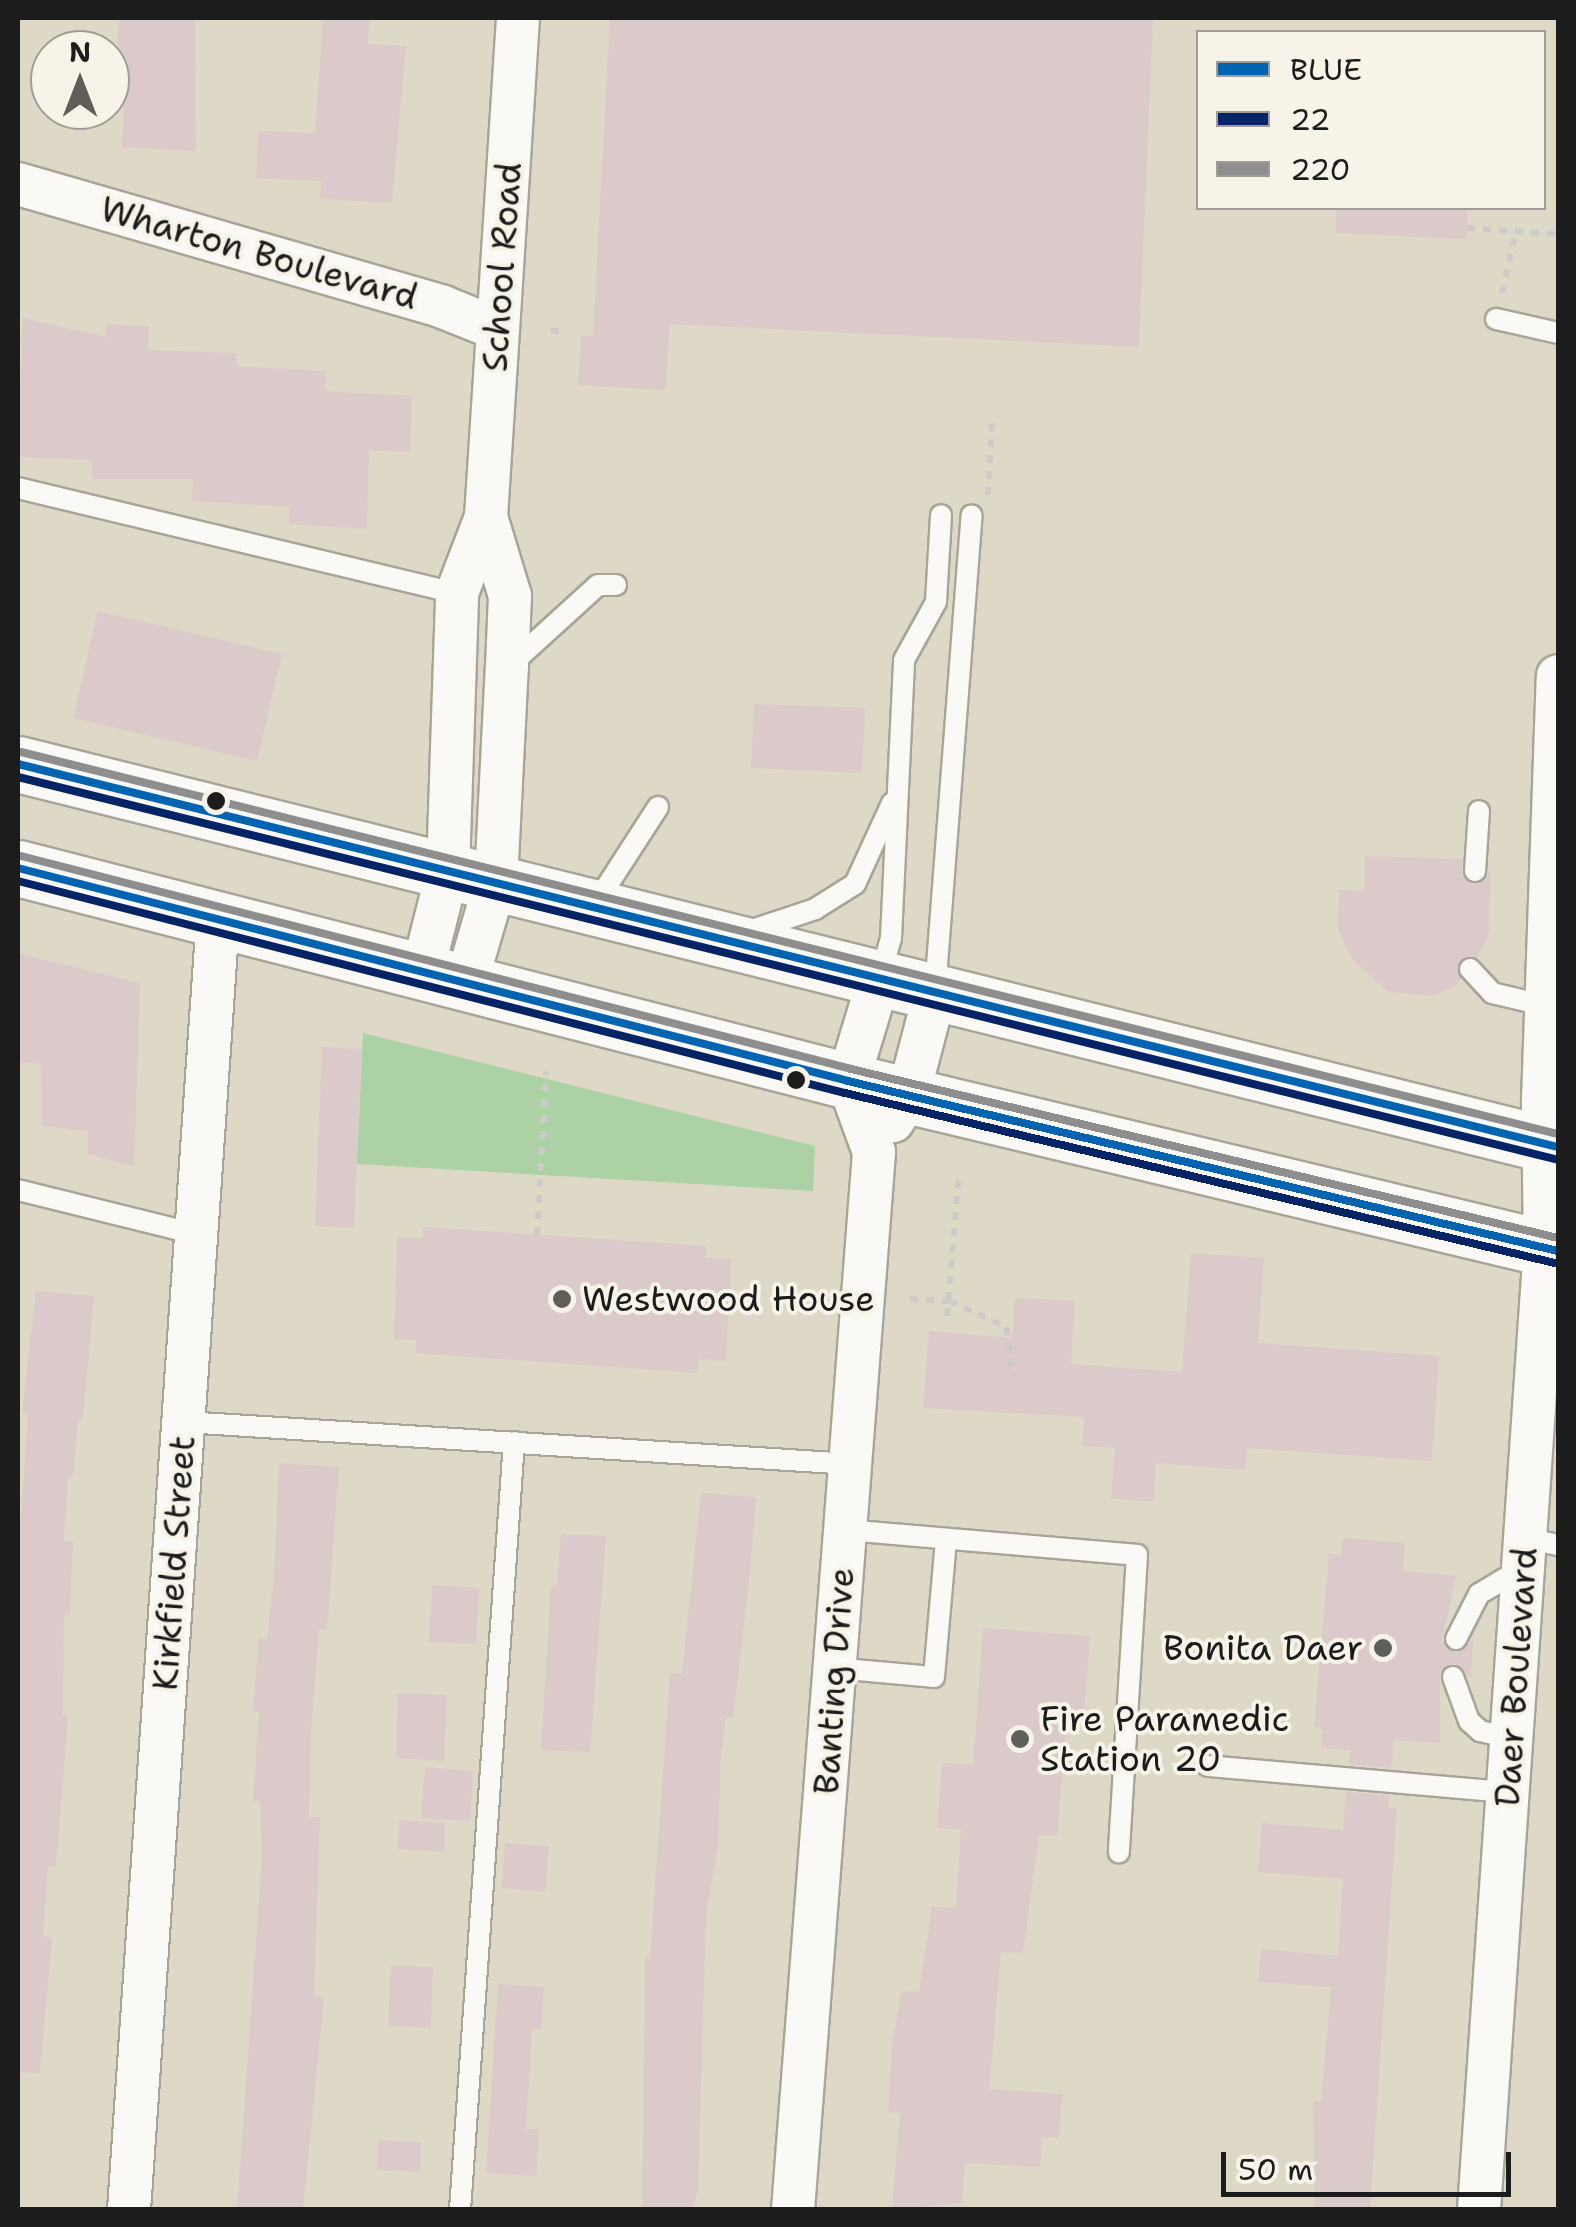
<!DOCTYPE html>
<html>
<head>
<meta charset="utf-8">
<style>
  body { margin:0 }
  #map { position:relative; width:1576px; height:2227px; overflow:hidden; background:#ded9c6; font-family:"Shantell Sans",sans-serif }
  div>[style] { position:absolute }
  .green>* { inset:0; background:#abd1a4 }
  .building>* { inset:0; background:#dacbca }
  .path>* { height:6px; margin-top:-3px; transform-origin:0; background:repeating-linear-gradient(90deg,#cdcbc7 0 8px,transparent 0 16px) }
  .roads { filter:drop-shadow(2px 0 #a8a498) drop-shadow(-2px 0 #a8a498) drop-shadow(0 2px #a8a498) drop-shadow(0 -2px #a8a498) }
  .lane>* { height:20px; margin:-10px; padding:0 10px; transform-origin:10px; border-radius:10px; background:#faf9f6 }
  .street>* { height:42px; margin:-21px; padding:0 21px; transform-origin:21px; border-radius:21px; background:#faf9f6 }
  .highway>* { height:55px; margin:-27.5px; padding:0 27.5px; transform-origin:27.5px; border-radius:27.5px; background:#faf9f6 }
  .bus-1>* { height:8px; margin:-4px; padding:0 4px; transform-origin:4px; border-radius:4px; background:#0064b1 }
  .bus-2>* { height:8px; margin:-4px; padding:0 4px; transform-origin:4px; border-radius:4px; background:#052465 }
  .bus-3>* { height:8px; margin:-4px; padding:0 4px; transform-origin:4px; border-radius:4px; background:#8e8e8e }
  .dots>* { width:28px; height:28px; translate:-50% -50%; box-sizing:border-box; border:5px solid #f7f3e8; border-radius:50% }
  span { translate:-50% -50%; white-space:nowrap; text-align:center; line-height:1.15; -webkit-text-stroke:8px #f7f3e8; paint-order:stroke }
  .street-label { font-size:35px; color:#1c1c1c }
  .poi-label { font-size:35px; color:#1c1c1c }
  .left { translate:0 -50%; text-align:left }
  .right { translate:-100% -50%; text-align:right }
  .frame { position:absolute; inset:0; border:20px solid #1c1c1c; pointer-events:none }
  .legend { position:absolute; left:1196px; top:30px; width:350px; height:180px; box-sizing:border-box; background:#f7f3e8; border:2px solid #9f9d96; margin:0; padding:12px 18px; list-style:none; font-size:30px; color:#1c1c1c }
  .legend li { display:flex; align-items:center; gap:20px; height:50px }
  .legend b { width:50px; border:2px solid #9f9d96 }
  .north { position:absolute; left:30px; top:30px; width:100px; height:100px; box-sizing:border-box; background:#f7f3e8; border:2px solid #9f9d96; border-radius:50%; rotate:0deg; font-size:28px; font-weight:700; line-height:40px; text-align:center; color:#1c1c1c }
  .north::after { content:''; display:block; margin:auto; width:35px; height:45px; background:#605e58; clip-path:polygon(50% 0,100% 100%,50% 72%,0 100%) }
  .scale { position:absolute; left:1221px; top:2152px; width:290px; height:45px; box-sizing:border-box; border:5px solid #1c1c1c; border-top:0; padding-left:12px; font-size:30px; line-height:35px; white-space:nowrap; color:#1c1c1c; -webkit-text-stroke:8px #f7f3e8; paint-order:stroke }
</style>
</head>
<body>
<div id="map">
  <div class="green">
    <div style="clip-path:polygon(363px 1033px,815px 1146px,813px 1191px,357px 1164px)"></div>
  </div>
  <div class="building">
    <div style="clip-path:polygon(119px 18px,195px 18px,196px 151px,122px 147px,124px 100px,115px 100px)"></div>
    <div style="clip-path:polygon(323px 18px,370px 18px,368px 44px,406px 46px,392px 203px,320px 199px,321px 181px,256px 178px,258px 131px,315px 133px)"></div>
    <div style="clip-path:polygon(610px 18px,1153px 18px,1139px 347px,670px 324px,665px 390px,578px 385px,581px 336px,593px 336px)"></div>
    <div style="clip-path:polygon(1336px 208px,1468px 208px,1466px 239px,1336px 233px)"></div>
    <div style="clip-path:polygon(23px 318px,106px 337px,106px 324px,149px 326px,148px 350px,237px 353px,236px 366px,326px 371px,325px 391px,412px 396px,410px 452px,369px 450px,367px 529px,289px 524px,289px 507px,192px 501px,193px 479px,92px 479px,92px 460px,18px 457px)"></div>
    <div style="clip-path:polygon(98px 611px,282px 654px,257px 761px,73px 718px)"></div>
    <div style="clip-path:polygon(754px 704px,865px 708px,862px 773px,751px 768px)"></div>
    <div style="clip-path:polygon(1365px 856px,1462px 859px,1462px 876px,1473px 885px,1490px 871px,1489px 933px,1477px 958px,1460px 960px,1461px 979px,1454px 987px,1431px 996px,1388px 992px,1352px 959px,1338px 929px,1339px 890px,1364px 891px)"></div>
    <div style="clip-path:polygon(18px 953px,140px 983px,134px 1167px,88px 1154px,88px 1131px,42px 1126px,41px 1064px,18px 1062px)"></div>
    <div style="clip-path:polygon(322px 1047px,362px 1049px,354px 1228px,315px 1226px)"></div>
    <div style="clip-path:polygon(423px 1227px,706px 1246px,706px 1258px,731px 1259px,726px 1361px,698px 1359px,698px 1373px,415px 1353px,416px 1340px,394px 1339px,397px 1237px,423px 1238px)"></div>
    <div style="clip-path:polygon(1191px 1253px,1264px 1258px,1258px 1343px,1439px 1356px,1432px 1461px,1247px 1448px,1245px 1470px,1156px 1463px,1153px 1502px,1111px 1498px,1115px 1448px,1082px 1446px,1084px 1417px,923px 1408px,929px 1331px,1012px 1338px,1015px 1298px,1075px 1301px,1071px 1364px,1182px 1372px)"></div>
    <div style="clip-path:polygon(36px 1291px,94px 1296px,83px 1419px,78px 1419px,73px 1476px,68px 1476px,64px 1541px,73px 1541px,70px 1615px,64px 1615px,63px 1714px,68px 1715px,56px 1867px,48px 1866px,43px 1936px,52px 1937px,40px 2073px,18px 2072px,18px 1562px,28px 1414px,22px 1413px)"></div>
    <div style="clip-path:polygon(279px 1463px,339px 1467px,327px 1630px,319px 1629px,311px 1731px,309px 1817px,320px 1817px,314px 1996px,324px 1997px,303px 2210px,237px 2210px,262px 1856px,260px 1801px,253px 1801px,259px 1712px,253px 1711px,259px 1638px,267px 1639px,274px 1575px)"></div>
    <div style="clip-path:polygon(701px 1493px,756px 1497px,750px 1573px,733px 1718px,726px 1718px,721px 1753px,718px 1846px,706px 1913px,698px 2191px,692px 2210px,642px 2210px,645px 1958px,650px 1958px,670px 1673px,682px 1674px)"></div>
    <div style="clip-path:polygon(561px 1534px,606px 1536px,590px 1752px,541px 1750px,551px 1585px,557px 1585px)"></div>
    <div style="clip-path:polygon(1343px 1538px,1405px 1543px,1403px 1571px,1456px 1576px,1442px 1641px,1456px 1653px,1473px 1640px,1471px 1677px,1454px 1663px,1440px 1674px,1440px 1743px,1394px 1740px,1391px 1768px,1349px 1764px,1350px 1750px,1321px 1748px,1323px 1729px,1314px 1727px,1329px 1554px,1341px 1555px)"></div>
    <div style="clip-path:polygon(432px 1585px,479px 1588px,476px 1644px,429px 1642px)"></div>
    <div style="clip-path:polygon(983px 1628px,1090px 1636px,1084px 1715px,1067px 1713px,1057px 1836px,1039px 1835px,1023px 1953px,1001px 1952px,989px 2089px,1062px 2094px,1059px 2138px,1042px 2137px,1040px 2167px,965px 2163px,962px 2203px,892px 2210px,900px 2113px,888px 2112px,892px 2045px,901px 1991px,919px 1992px,932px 1907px,956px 1908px,961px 1829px,937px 1828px,942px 1763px,973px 1765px)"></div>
    <div style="clip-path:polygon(398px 1693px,447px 1695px,444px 1761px,396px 1758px)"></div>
    <div style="clip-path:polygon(425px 1767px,473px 1771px,470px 1821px,421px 1818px)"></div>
    <div style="clip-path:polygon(1346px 1792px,1389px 1795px,1388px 1808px,1397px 1808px,1370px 2210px,1315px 2210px,1313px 2101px,1321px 2102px,1331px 1987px,1258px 1982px,1261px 1949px,1338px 1956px,1343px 1879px,1258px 1872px,1262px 1823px,1343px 1830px)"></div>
    <div style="clip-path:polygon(399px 1820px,445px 1823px,444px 1852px,398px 1849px)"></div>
    <div style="clip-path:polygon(505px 1843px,549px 1846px,545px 1892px,502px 1888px)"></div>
    <div style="clip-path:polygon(391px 1965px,433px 1967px,431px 2028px,388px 2026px)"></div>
    <div style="clip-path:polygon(498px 1984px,544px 1987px,541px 2030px,532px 2029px,526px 2129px,539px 2129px,536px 2176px,486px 2173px)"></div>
    <div style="clip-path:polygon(378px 2140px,421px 2142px,420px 2172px,377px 2170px)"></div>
  </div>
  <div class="path">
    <div style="left:1467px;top:228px;width:91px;rotate:3.8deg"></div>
    <div style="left:1502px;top:293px;width:64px;rotate:-77.3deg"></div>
    <div style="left:551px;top:331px;width:15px"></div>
    <div style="left:988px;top:495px;width:74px;rotate:-86.9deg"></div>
    <div style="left:537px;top:1235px;width:164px;rotate:-86.9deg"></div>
    <div style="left:910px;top:1299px;width:39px;rotate:3deg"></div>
    <div style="left:949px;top:1301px;width:63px;rotate:24.5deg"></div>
    <div style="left:1006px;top:1327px;width:50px;rotate:82deg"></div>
    <div style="left:947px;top:1316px;width:144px;rotate:-85.2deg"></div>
  </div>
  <div class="roads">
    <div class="lane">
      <div style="left:1496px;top:319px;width:64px;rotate:12.7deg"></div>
      <div style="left:18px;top:488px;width:451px;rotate:13.5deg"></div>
      <div style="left:509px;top:666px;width:120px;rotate:-42.3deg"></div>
      <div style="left:598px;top:585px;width:18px"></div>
      <div style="left:1475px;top:871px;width:60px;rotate:-86.2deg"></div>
      <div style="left:594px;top:906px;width:118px;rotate:-57.1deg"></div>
      <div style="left:749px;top:931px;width:70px;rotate:-18.4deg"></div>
      <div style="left:815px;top:909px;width:47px;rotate:-32deg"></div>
      <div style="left:855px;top:884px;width:89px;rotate:-65.4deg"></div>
      <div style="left:1470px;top:969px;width:33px;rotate:47deg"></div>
      <div style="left:1492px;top:993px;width:57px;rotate:13.3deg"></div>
      <div style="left:880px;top:977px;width:41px;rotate:-74.2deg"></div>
      <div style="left:891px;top:938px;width:278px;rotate:-87.3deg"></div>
      <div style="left:904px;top:660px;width:66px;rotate:-61.1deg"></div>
      <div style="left:936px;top:602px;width:87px;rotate:-86.7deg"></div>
      <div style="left:935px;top:991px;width:477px;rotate:-85.6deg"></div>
      <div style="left:18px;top:1190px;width:183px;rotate:13.9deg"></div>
      <div style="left:184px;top:1422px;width:668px;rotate:3.6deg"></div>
      <div style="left:846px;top:1530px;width:292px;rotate:4.9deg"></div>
      <div style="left:1137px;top:1555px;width:298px;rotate:93.5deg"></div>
      <div style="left:1525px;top:1538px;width:34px;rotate:12deg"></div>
      <div style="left:1456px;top:1639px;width:51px;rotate:-62.9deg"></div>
      <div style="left:1479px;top:1594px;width:29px;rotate:-31deg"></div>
      <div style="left:1504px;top:1579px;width:18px"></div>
      <div style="left:835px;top:1668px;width:99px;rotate:5.2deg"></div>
      <div style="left:934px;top:1677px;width:138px;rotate:-85deg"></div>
      <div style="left:1453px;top:1677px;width:47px;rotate:70deg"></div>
      <div style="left:1469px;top:1721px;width:15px;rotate:42deg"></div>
      <div style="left:1480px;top:1731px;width:32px;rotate:13deg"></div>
      <div style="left:1208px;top:1766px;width:301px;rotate:5deg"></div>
      <div style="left:460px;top:2210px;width:770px;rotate:-85.98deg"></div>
    </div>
    <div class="street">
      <div style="left:18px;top:184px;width:442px;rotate:16.1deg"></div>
      <div style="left:443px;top:307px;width:59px;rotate:21.8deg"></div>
      <div style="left:423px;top:969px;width:102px;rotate:-75.8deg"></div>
      <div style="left:448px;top:870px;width:277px;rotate:-88.1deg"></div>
      <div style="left:457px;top:593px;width:81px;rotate:-69.1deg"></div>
      <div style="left:486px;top:517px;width:500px;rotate:-86.33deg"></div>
      <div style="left:467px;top:980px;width:103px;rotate:-73.7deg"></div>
      <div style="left:496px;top:881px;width:214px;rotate:-87.1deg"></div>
      <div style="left:507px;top:667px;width:71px;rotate:-87.6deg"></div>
      <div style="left:510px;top:596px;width:83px;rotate:-106.9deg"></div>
      <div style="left:893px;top:1121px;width:29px;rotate:-59deg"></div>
      <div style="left:908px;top:1096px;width:106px;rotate:-75.3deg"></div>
      <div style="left:129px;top:2210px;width:1296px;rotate:-86.06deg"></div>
      <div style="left:793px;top:2210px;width:1061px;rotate:-85.62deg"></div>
      <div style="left:874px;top:1152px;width:76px;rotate:-110.1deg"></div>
      <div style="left:848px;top:1081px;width:107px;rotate:-73.1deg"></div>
      <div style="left:1479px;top:2210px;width:964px;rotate:-86.08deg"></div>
      <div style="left:1545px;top:1248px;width:148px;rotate:-90.8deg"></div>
      <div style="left:1543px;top:1100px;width:424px;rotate:-88deg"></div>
    </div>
    <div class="highway">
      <div style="left:18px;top:764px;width:1587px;rotate:13.97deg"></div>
      <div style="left:18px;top:868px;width:857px;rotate:14.39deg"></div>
      <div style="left:848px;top:1081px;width:730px;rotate:13.47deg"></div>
    </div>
  </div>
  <div class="bus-1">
    <div style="left:18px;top:764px;width:1587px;rotate:13.97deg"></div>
    <div style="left:18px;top:868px;width:857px;rotate:14.39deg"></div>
    <div style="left:848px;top:1081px;width:730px;rotate:13.47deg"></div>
  </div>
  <div class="bus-2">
    <div style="left:18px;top:777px;width:1584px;rotate:13.96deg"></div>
    <div style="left:18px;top:881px;width:854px;rotate:14.38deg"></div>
    <div style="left:845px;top:1093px;width:730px;rotate:13.47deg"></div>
  </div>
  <div class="bus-3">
    <div style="left:21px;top:752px;width:1584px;rotate:13.96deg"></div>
    <div style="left:21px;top:856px;width:857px;rotate:14.39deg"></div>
    <div style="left:851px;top:1069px;width:727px;rotate:13.44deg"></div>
  </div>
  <div class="dots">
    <div style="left:216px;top:801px;background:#1c1c1c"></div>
    <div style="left:796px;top:1080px;background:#1c1c1c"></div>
    <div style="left:562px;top:1299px;background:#605e58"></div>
    <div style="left:1383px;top:1648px;background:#605e58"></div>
    <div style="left:1020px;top:1739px;background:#605e58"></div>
  </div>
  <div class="street-label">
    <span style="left:259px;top:253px;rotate:16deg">Wharton Boulevard</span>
    <span style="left:502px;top:267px;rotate:-86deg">School Road</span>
    <span style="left:174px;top:1563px;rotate:-86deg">Kirkfield Street</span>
    <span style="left:1516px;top:1677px;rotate:-86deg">Daer Boulevard</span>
    <span style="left:834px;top:1681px;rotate:-86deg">Banting Drive</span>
  </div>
  <div class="poi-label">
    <span class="left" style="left:582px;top:1299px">Westwood House</span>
    <span class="right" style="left:1363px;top:1648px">Bonita Daer</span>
    <span class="left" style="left:1040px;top:1739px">Fire Paramedic<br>Station 20</span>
  </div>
  <div class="frame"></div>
  <ul class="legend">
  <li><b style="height:12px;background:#0064b1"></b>BLUE</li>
  <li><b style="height:12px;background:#052465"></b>22</li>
  <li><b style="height:12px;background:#8e8e8e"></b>220</li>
  </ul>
  <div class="north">N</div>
  <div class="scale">50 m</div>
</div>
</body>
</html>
